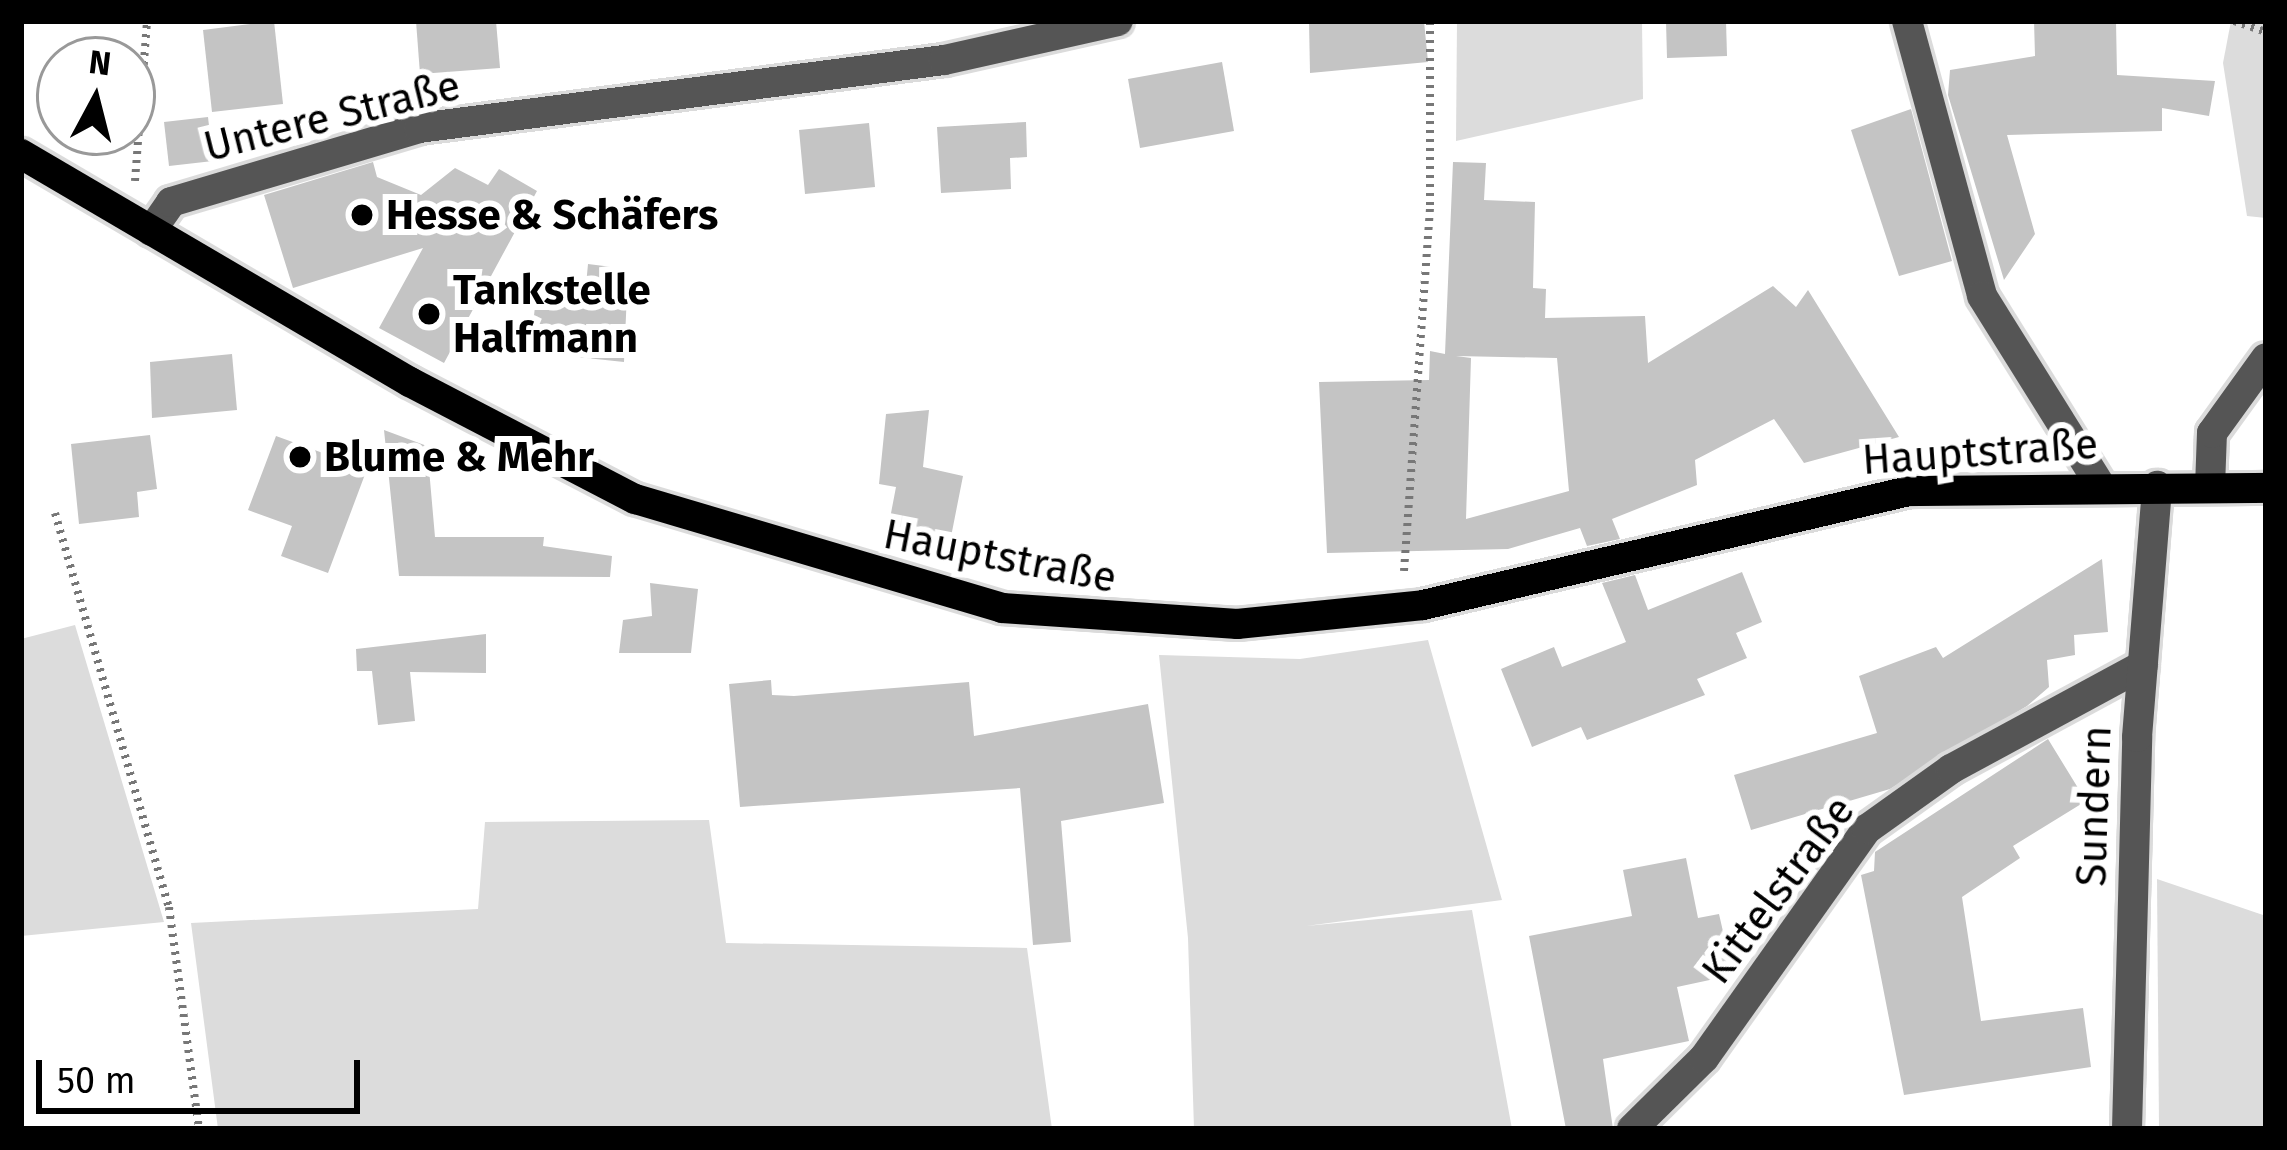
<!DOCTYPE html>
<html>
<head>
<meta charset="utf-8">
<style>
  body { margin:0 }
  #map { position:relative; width:2287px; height:1150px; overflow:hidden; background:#fff; font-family:"Fira Sans",sans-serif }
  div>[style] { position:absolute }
  .green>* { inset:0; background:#dcdcdc }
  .building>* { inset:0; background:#c4c4c4 }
  .path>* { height:8px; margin-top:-4px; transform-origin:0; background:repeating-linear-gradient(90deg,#777 0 3px,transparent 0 9px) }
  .roads { filter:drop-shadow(3px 0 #dbdbdb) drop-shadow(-3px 0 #dbdbdb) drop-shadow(0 3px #dbdbdb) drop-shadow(0 -3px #dbdbdb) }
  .minor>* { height:30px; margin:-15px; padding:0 15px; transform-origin:15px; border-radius:15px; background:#555 }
  .major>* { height:30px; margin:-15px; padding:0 15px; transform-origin:15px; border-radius:15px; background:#000 }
  .dots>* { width:33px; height:33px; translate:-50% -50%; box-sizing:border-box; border:6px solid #fff; border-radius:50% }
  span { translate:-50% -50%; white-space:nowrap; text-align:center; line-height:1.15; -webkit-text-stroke:12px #fff; paint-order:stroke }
  .street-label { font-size:42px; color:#000 }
  .poi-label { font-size:42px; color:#000; font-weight:700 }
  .left { translate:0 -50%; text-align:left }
  .frame { position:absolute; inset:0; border:24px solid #000; pointer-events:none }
  .north { position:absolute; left:36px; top:36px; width:120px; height:120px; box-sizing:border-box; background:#fff; border:3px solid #999; border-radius:50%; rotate:7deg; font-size:33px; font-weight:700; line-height:48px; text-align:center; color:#000 }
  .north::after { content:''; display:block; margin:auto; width:42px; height:54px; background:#000; clip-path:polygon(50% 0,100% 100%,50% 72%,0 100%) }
  .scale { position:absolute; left:36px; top:1060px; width:324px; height:54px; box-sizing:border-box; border:6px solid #000; border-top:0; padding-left:15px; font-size:36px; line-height:42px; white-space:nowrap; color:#000; -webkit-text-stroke:9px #fff; paint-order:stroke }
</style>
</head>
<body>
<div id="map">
  <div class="green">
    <div style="clip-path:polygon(1457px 21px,1642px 21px,1643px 99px,1456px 141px)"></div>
    <div style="clip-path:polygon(2231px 21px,2266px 21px,2266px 218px,2247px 216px,2223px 63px)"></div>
    <div style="clip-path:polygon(75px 625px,164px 922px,21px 936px,21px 639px)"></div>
    <div style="clip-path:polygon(1428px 640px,1502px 900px,1306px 926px,1472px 910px,1512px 1129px,1194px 1129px,1188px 938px,1159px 655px,1300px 659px)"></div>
    <div style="clip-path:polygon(709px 820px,726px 943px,1027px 948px,1052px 1129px,218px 1129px,191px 923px,478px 909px,485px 822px)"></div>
    <div style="clip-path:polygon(2157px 879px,2266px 916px,2266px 1129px,2159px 1129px)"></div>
  </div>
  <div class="building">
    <div style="clip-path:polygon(274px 21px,283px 104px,212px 112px,203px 30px)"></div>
    <div style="clip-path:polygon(416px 21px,496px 21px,500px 68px,420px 74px)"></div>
    <div style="clip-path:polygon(1309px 21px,1424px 21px,1428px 62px,1310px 73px)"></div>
    <div style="clip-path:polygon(1666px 21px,1726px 21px,1727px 56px,1667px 58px)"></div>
    <div style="clip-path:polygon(2034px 21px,2116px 21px,2117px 75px,2215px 81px,2209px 116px,2162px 108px,2162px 131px,2007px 135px,2035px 234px,2004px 280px,1948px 95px,1950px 70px,2035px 56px)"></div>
    <div style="clip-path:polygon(1222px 62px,1234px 131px,1140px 148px,1128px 79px)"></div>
    <div style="clip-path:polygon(1911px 109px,1952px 261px,1899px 276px,1851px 130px)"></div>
    <div style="clip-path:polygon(208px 117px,213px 161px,169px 166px,164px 122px)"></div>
    <div style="clip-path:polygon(1026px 122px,1027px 157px,1010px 158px,1011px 189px,941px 193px,937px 127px)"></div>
    <div style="clip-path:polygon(869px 123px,875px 187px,805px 194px,799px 130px)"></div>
    <div style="clip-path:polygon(373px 162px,377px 177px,421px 195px,455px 168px,488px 185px,499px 169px,537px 191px,444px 363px,379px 328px,423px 248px,293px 288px,264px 195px)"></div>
    <div style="clip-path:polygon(evenodd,1453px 162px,1486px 163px,1484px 200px,1535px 202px,1533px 288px,1546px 289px,1545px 318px,1645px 316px,1648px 363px,1773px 286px,1796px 307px,1808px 290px,1899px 437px,1804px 463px,1774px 419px,1695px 460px,1697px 485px,1612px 519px,1620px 539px,1587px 546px,1580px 528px,1508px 549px,1327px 553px,1319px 382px,1429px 380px,1430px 351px,1445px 354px,1453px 162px,1456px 356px,1557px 358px,1569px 491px,1466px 519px,1471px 358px,1456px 356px)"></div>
    <div style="clip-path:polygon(588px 264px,628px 269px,624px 362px,530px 352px,538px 279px,586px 285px)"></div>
    <div style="clip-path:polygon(232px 354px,237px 410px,152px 418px,150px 362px)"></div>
    <div style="clip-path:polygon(929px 410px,923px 467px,963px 476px,949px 547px,887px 534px,896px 487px,879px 484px,886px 414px)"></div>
    <div style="clip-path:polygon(384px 430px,427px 446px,435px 537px,544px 537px,543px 546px,612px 556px,610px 577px,399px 576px)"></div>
    <div style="clip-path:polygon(150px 435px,157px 489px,137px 492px,139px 517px,79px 524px,71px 444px)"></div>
    <div style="clip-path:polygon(276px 436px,367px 469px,328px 573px,281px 556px,292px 526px,248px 510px)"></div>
    <div style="clip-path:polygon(2102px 559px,2108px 632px,2074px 635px,2075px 655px,2047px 660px,2049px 687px,2027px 706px,1890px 789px,1751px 830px,1734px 775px,1877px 733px,1859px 676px,1936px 647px,1943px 658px)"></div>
    <div style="clip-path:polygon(1742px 572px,1762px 622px,1736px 633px,1747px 658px,1697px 679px,1705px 695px,1587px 740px,1581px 727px,1532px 747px,1501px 669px,1554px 647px,1562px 667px,1626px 642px,1602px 583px,1635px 575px,1648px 610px)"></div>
    <div style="clip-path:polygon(650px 583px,698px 589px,691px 653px,619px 653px,623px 620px,652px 616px)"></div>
    <div style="clip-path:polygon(486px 634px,486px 673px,410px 672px,415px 721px,378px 725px,372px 671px,357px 671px,356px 649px)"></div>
    <div style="clip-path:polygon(771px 680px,772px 695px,794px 696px,969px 682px,974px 736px,1148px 704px,1164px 803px,1061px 821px,1071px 942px,1033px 945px,1020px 788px,740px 807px,729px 684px)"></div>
    <div style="clip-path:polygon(2048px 739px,2086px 801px,2013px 846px,2020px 858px,1962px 897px,1981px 1021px,2083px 1008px,2091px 1067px,1904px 1095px,1861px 875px,1874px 871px,1875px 852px)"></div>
    <div style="clip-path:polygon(1686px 858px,1698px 918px,1719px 914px,1733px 975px,1677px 987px,1689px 1041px,1603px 1059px,1613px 1129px,1566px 1129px,1529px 936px,1632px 916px,1623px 870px)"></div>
  </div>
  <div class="path">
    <div style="left:2234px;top:21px;width:34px;rotate:19deg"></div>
    <div style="left:135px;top:181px;width:160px;rotate:-85.7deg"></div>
    <div style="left:55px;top:513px;width:410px;rotate:73.9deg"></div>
    <div style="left:169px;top:907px;width:224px;rotate:82.3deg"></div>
    <div style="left:1404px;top:571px;width:367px;rotate:-85.9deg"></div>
    <div style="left:1430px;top:205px;width:184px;rotate:-90deg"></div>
  </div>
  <div class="roads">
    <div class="minor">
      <div style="left:1907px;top:21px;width:285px;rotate:74.7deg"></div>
      <div style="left:1982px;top:296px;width:221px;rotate:58deg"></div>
      <div style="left:151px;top:231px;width:35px;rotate:-55deg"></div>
      <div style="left:171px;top:202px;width:259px;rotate:-16.6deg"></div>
      <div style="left:419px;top:128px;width:529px;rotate:-7.38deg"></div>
      <div style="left:944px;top:60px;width:178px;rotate:-12.6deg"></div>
      <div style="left:2210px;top:487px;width:54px;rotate:-87.9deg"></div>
      <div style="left:2212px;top:433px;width:92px;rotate:-54.2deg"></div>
      <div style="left:1632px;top:1129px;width:101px;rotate:-44.6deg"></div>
      <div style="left:1704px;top:1058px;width:281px;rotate:-54.6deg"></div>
      <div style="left:1867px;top:829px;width:103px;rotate:-35.5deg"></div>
      <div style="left:1951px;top:769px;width:218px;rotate:-28.4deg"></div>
      <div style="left:2127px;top:1129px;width:392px;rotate:-88.5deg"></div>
      <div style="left:2137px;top:737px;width:252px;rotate:-85.4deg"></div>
    </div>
    <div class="major">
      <div style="left:21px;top:154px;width:451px;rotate:30.4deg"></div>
      <div style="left:410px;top:382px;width:254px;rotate:27.5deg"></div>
      <div style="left:635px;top:499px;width:383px;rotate:16.5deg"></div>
      <div style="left:1002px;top:608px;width:236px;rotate:3.9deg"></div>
      <div style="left:1237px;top:624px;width:187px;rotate:-5.8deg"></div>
      <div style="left:1423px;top:605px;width:498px;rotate:-13.2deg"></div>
      <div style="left:1908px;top:491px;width:358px;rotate:-0.5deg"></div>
    </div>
  </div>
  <div class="dots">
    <div style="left:362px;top:215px;background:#000"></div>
    <div style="left:429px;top:314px;background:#000"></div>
    <div style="left:300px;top:457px;background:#000"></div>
  </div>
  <div class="street-label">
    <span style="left:332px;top:116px;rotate:-14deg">Untere Straße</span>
    <span style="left:1980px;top:452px;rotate:-4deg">Hauptstraße</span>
    <span style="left:1000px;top:556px;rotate:11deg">Hauptstraße</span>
    <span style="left:2094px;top:806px;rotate:-88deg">Sundern</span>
    <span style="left:1778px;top:890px;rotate:-53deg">Kittelstraße</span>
  </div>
  <div class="poi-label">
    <span class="left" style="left:386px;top:215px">Hesse &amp; Schäfers</span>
    <span class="left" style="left:453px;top:314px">Tankstelle<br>Halfmann</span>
    <span class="left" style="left:324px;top:457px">Blume &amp; Mehr</span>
  </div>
  <div class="frame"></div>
  <div class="north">N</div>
  <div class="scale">50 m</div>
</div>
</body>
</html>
